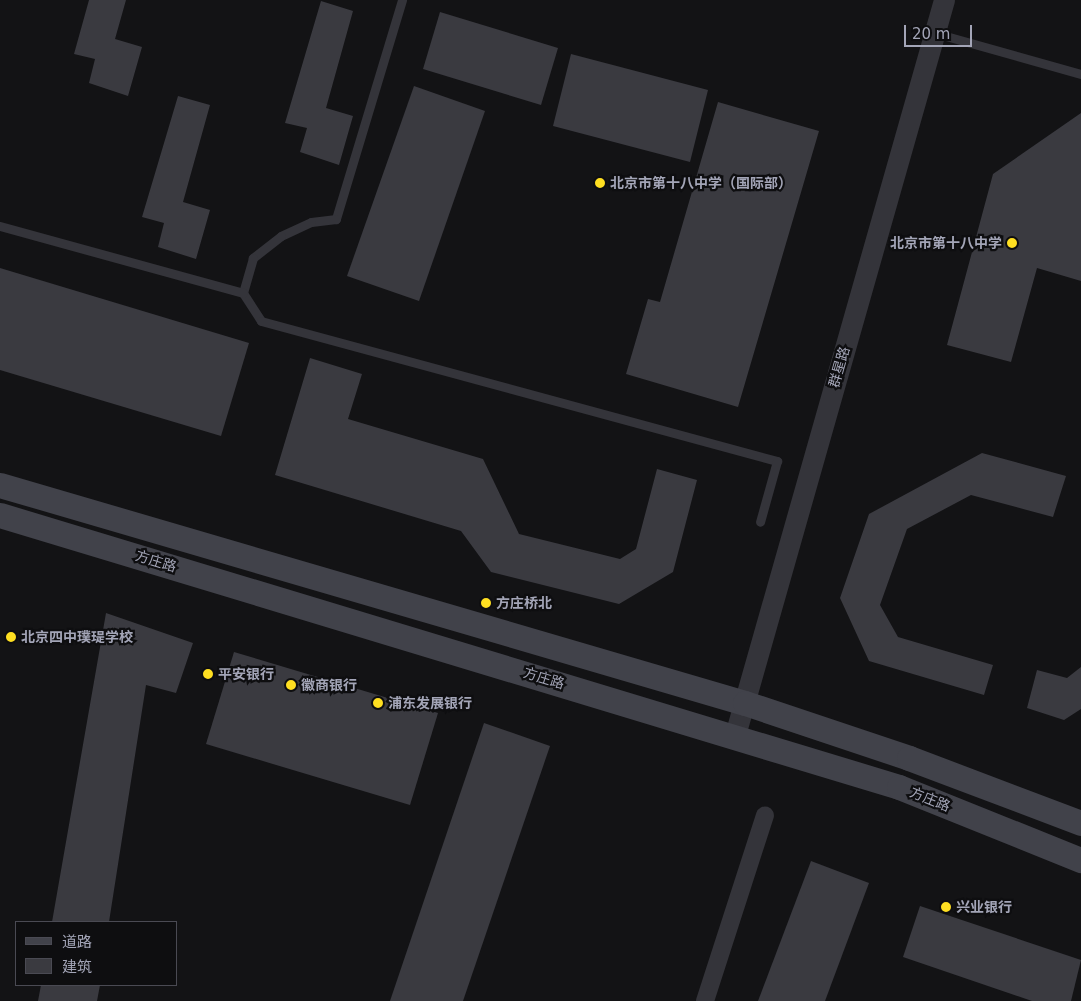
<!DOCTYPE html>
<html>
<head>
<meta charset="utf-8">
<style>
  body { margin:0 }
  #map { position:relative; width:1081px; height:1001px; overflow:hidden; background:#131315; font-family:"DejaVu Sans","Noto Sans SC",sans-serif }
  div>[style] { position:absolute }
  .building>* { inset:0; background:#3a3a40 }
  .service>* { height:9px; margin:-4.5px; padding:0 4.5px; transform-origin:4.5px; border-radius:4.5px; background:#34343a }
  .minor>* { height:18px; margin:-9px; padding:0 9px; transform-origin:9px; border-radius:9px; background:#34343a }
  .tertiary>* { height:21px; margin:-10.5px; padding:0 10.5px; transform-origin:10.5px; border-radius:10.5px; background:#34343a }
  .secondary>* { height:25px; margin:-12.5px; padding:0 12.5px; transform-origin:12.5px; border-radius:12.5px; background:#41424a }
  .dots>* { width:14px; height:14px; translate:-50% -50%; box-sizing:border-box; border:2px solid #0e0e10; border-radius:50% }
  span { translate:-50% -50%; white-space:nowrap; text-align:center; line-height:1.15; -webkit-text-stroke:4.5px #0e0e10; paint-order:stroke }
  .poi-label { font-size:14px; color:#a3a5b7; font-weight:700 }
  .left { translate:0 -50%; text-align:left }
  .right { translate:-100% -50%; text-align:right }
  .street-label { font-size:14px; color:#a3a5b7 }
  .legend { position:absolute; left:15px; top:921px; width:162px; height:65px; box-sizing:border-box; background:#0e0e10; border:1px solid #4a4a53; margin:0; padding:6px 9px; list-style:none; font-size:15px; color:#a3a5b7 }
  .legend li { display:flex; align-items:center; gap:10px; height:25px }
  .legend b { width:25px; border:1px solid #4a4a53 }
  .scale { position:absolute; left:904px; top:25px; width:68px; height:22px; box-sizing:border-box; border:2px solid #a3a5b7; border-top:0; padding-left:6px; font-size:15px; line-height:18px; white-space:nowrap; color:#a3a5b7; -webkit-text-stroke:4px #0e0e10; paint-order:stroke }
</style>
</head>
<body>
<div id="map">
  <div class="building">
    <div style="clip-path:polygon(89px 0,126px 0,115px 39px,142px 47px,128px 96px,89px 83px,95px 59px,74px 54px)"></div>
    <div style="clip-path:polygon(321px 1px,353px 11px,326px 108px,353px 116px,339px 165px,300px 152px,307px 128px,285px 123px)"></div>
    <div style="clip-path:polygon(440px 12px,558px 48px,541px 105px,423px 69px)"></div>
    <div style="clip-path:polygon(571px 54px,708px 90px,690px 162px,553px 126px)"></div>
    <div style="clip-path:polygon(414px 86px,485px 111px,419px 301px,347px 276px)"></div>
    <div style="clip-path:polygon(178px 96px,210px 105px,183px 202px,210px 210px,196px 259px,158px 247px,164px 223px,142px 217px)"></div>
    <div style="clip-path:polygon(718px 102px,819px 131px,738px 407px,626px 374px,648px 299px,660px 302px)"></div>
    <div style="clip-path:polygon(1081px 113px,1081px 281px,1037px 268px,1011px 362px,947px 345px,993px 174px)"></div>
    <div style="clip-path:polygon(0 268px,249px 343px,221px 436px,0 370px)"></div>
    <div style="clip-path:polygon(310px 358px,362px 374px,348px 419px,483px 459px,519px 534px,620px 559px,636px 549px,657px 469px,697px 480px,673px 572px,619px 604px,491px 572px,461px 531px,275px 475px)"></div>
    <div style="clip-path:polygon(982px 453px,1066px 476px,1053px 517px,971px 495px,907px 529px,880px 605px,898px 637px,993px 665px,984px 695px,869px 661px,840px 598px,869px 514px)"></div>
    <div style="clip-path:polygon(106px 613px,193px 643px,176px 693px,146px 685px,109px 922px,52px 922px)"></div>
    <div style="clip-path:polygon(234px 652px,438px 713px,410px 805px,206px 744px)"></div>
    <div style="clip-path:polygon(1081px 667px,1081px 709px,1064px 720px,1027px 708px,1037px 670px,1067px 678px)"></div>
    <div style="clip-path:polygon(484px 723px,550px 746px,463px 1001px,390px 1001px)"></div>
    <div style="clip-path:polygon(811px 861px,869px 883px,825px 1001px,758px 1001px)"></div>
    <div style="clip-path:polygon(920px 906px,1081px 960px,1071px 1001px,1032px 1001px,903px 957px)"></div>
    <div style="clip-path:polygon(41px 985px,100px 985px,97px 1001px,38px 1001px)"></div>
  </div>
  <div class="service">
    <div style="left:402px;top:0;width:229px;rotate:106.8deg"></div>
    <div style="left:336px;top:219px;width:25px;rotate:173deg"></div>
    <div style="left:311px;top:222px;width:33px;rotate:155deg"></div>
    <div style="left:281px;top:236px;width:36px;rotate:142deg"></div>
    <div style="left:253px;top:258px;width:36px;rotate:106deg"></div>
    <div style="left:243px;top:293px;width:33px;rotate:57deg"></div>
    <div style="left:261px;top:321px;width:535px;rotate:15.18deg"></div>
    <div style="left:777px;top:461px;width:63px;rotate:105.6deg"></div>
    <div style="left:935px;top:33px;width:152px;rotate:15.7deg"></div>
    <div style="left:0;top:226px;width:252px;rotate:15.4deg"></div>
  </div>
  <div class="minor">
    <div style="left:705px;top:1001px;width:195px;rotate:-72.1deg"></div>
  </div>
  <div class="tertiary">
    <div style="left:735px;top:735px;width:764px;rotate:-74.13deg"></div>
  </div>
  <div class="secondary">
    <div style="left:0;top:485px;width:776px;rotate:16.31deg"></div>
    <div style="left:745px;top:703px;width:173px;rotate:18.5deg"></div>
    <div style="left:909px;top:758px;width:184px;rotate:20.7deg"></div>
    <div style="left:0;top:515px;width:939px;rotate:16.83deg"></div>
    <div style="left:899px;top:787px;width:196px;rotate:21.9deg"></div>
  </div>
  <div class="dots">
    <div style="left:600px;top:183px;background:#ffdf21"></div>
    <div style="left:1012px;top:243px;background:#ffdf21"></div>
    <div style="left:486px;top:603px;background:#ffdf21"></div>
    <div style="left:11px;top:637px;background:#ffdf21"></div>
    <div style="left:208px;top:674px;background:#ffdf21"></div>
    <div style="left:291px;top:685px;background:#ffdf21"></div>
    <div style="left:378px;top:703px;background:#ffdf21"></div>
    <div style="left:946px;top:907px;background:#ffdf21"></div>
  </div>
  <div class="poi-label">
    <span class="left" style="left:610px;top:183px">北京市第十八中学（国际部）</span>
    <span class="right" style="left:1002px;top:243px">北京市第十八中学</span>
    <span class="left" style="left:496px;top:603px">方庄桥北</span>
    <span class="left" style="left:21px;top:637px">北京四中璞瑅学校</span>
    <span class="left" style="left:218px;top:674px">平安银行</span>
    <span class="left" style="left:301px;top:685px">徽商银行</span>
    <span class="left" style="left:388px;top:703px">浦东发展银行</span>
    <span class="left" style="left:956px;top:907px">兴业银行</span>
  </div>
  <div class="street-label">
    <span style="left:839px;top:367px;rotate:-74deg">群星路</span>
    <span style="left:156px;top:561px;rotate:17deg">方庄路</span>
    <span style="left:544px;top:678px;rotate:17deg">方庄路</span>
    <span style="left:930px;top:799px;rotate:22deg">方庄路</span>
  </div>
  <ul class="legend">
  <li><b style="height:6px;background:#41424a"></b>道路</li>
  <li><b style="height:14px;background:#3a3a40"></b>建筑</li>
  </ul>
  <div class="scale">20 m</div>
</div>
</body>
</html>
